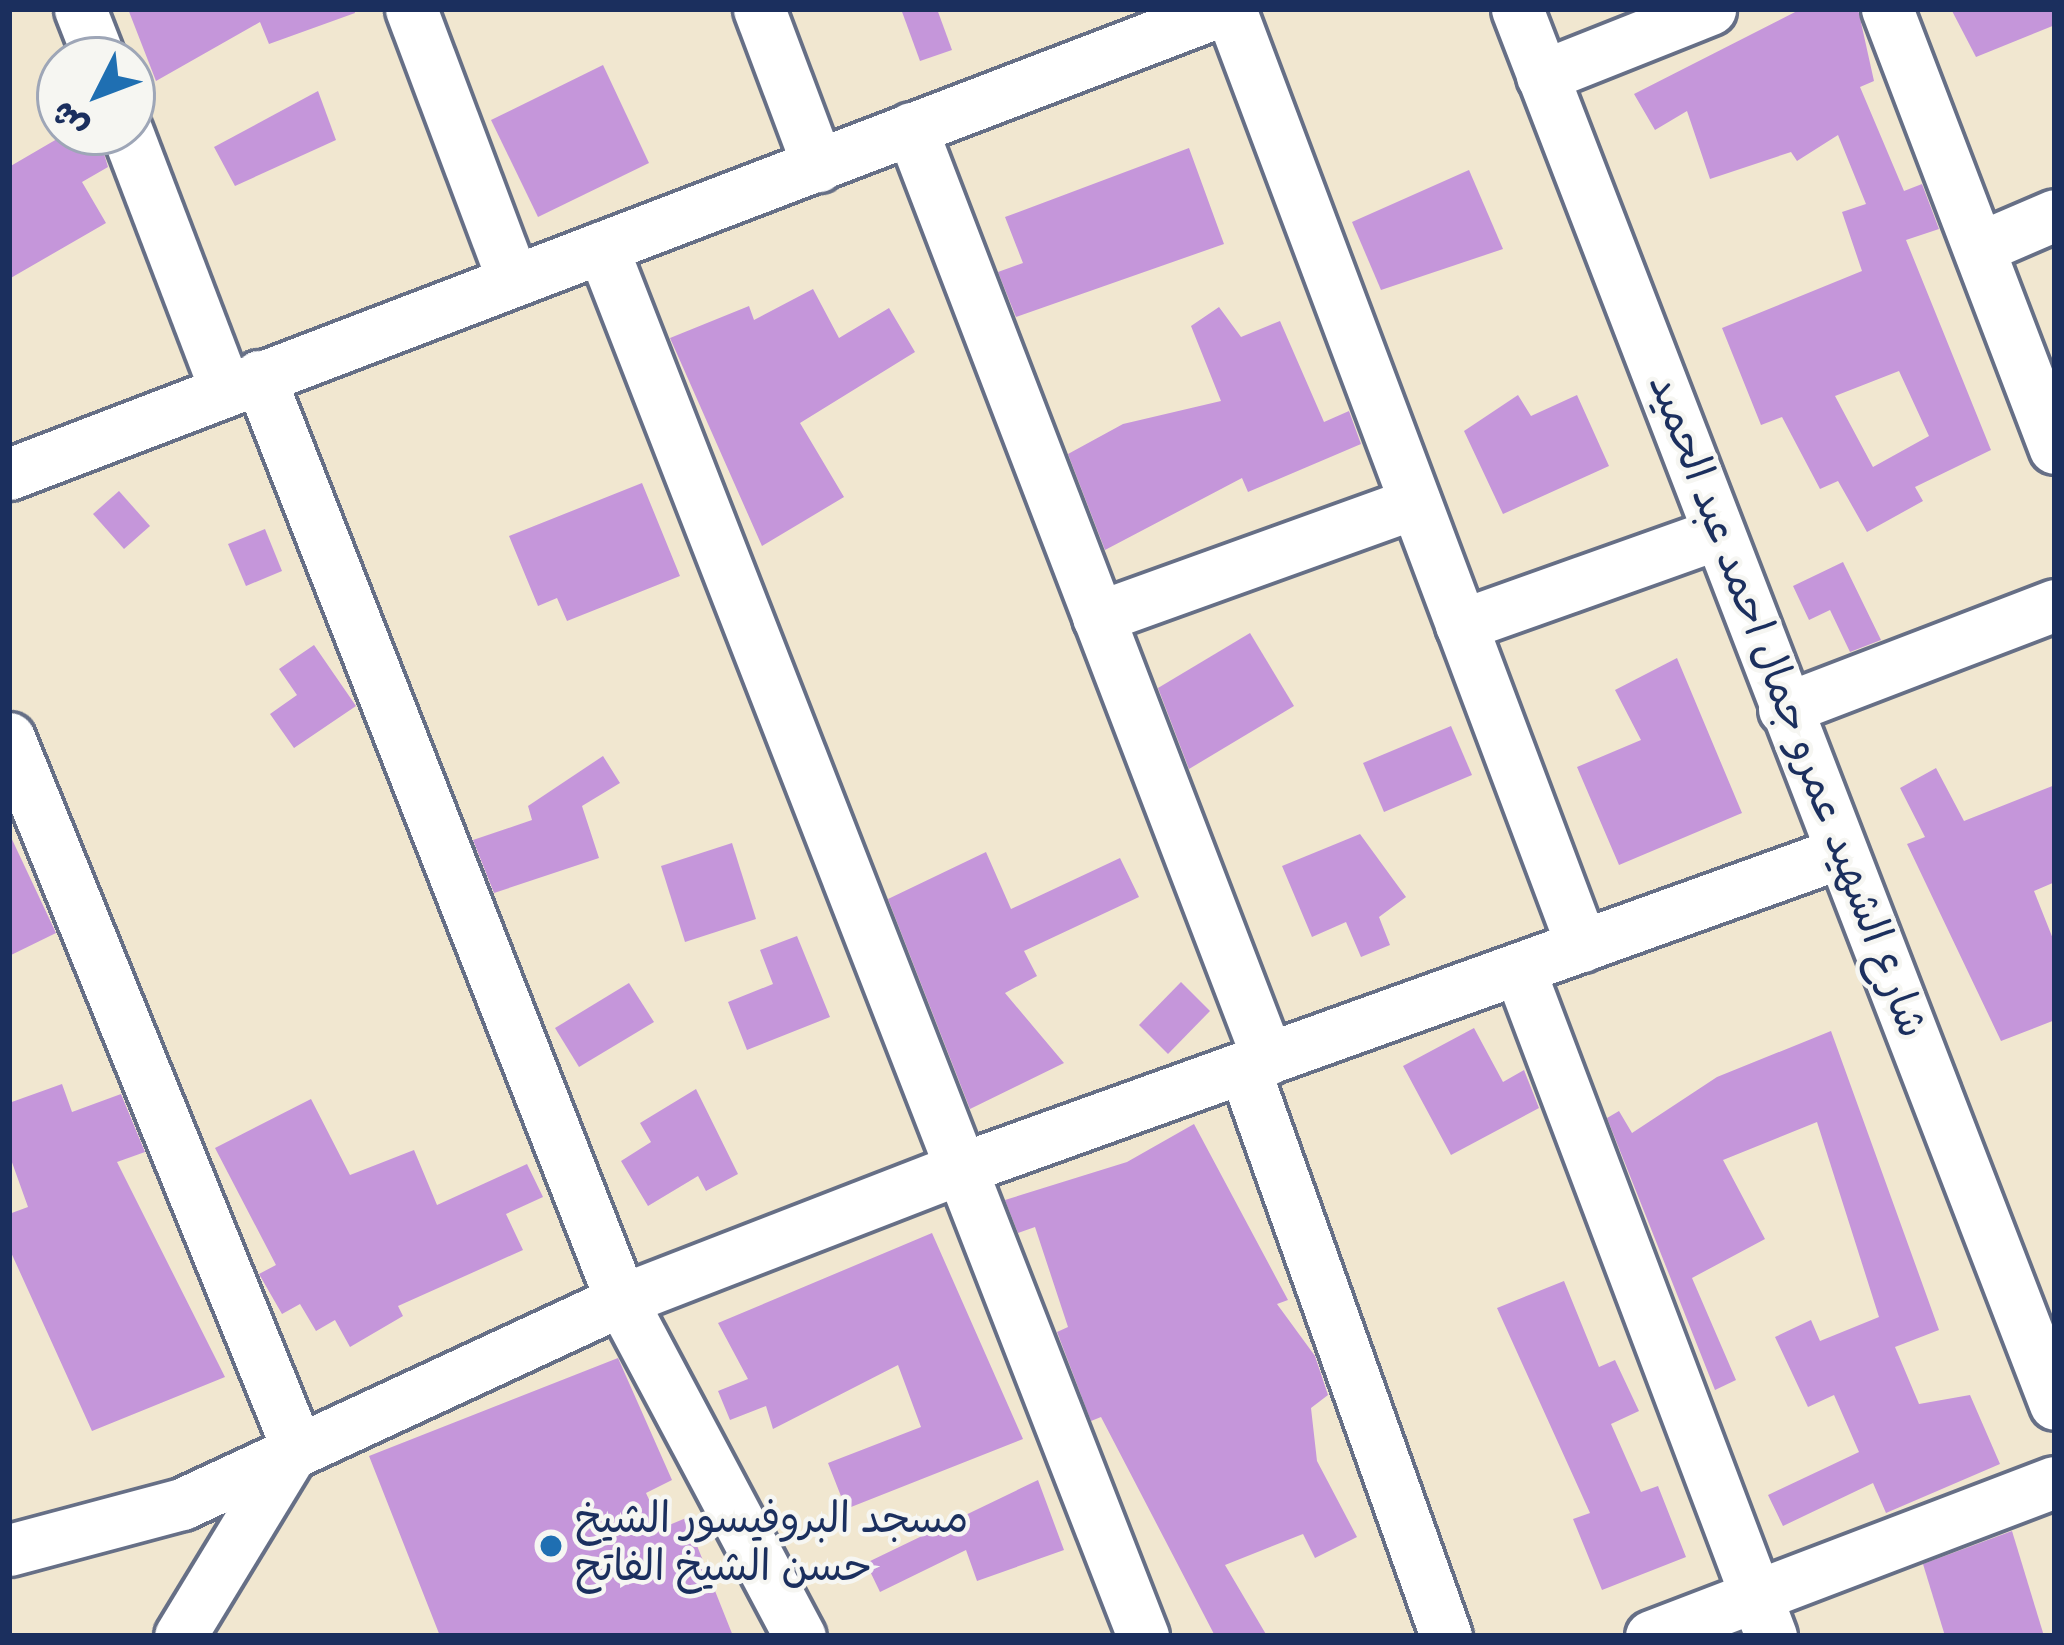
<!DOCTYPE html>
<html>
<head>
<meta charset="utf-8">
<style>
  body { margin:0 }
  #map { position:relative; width:2064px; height:1645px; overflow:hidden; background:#f1e7d0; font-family:"Indie Flower","Playpen Sans Arabic",sans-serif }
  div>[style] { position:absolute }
  .building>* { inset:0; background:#c596da }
  .roads { filter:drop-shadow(3px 0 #666f86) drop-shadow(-3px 0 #666f86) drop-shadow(0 3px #666f86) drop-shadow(0 -3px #666f86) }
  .minor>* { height:51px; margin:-25.5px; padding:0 25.5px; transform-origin:25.5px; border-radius:25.5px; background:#fff }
  .dots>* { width:33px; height:33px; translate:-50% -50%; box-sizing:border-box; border:6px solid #f6f6f2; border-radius:50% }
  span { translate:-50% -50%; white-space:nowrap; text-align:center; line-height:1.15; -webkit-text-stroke:9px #f6f6f2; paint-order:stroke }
  .street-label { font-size:42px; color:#1b2f5e }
  .poi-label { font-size:42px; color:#1b2f5e }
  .left { translate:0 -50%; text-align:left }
  .frame { position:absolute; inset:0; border:12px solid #1b2f5e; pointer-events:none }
  .north { position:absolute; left:36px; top:36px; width:120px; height:120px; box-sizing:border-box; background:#f6f6f2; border:3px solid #9ea6b7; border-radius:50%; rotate:228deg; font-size:33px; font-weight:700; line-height:48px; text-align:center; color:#1b2f5e }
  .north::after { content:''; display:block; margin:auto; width:42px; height:54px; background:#1f6fb2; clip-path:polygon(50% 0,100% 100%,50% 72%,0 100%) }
</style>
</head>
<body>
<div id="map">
  <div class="building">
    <div style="clip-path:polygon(128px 9px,354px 9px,355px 13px,269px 44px,260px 22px,156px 81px)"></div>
    <div style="clip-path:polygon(901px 9px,937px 9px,952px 50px,920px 61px)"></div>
    <div style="clip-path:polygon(evenodd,1801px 9px,1858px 9px,1874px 81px,1860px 87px,1904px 191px,1922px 184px,1939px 229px,1906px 240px,1991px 450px,1915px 487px,1923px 501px,1867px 532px,1838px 481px,1820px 489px,1782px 417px,1761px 425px,1722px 328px,1862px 271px,1842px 212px,1866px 204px,1838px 135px,1797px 161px,1791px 152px,1710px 179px,1687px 111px,1655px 130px,1634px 94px,1801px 9px,1899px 371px,1929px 436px,1873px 467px,1835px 396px,1899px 371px)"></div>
    <div style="clip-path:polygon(1951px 9px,2055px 9px,2055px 25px,1976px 57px)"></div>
    <div style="clip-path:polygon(603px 65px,649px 163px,538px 217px,491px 120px)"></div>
    <div style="clip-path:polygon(318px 91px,336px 140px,235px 186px,214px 147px)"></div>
    <div style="clip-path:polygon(69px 132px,98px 134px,108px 167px,82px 182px,106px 223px,9px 279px,9px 167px)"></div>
    <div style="clip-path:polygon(1189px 148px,1224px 244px,1016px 317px,998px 272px,1023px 263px,1005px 217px)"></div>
    <div style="clip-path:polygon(1469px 170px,1503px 249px,1381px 290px,1352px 222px)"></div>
    <div style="clip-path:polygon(813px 289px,839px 338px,889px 308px,915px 352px,800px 423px,844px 497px,762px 546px,670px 338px,749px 306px,754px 320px)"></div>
    <div style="clip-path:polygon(1219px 307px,1241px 337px,1280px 321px,1324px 422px,1349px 411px,1361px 444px,1248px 492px,1242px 478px,1105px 550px,1068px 454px,1123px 424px,1221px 401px,1191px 326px)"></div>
    <div style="clip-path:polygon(1518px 395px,1531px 416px,1577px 395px,1609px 466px,1503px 514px,1464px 431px)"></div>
    <div style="clip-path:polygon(642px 483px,680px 576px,567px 621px,557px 598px,538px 606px,509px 536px)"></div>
    <div style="clip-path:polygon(119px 491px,150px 526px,124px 549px,93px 514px)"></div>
    <div style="clip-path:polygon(265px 529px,282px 571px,246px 586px,228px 544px)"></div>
    <div style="clip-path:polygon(1843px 562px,1881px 640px,1850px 652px,1830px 610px,1809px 620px,1793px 586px)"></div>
    <div style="clip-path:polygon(1250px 633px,1294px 706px,1189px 769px,1158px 688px)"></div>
    <div style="clip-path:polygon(314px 645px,356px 706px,294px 748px,270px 714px,297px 695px,279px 669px)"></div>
    <div style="clip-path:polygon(1677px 658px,1742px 813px,1619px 865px,1577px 767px,1641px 740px,1615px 690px)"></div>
    <div style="clip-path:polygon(1451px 726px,1472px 775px,1384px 812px,1363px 763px)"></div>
    <div style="clip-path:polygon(603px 756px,620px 783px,582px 806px,599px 858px,494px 893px,473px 840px,532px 820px,528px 806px)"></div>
    <div style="clip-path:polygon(1936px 768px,1964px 821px,2055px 785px,2055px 882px,2034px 891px,2055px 944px,2055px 1020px,2001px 1041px,1907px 844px,1925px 837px,1900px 788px)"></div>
    <div style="clip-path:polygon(9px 833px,56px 933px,9px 956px)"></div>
    <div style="clip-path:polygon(1360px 834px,1406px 897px,1379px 917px,1390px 945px,1361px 957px,1346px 922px,1312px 937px,1282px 866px)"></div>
    <div style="clip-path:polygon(732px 843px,756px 919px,685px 942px,661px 866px)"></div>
    <div style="clip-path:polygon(986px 852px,1011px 909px,1120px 858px,1139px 897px,1024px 951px,1037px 976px,1005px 993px,1064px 1063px,970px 1109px,888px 899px)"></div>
    <div style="clip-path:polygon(797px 936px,830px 1017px,747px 1050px,728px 1002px,773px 984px,760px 950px)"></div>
    <div style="clip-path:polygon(1181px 982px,1210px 1011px,1168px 1054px,1139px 1025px)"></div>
    <div style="clip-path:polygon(629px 983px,654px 1022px,579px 1067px,555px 1028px)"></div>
    <div style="clip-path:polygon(1474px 1028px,1503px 1082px,1524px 1070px,1539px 1108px,1451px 1155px,1403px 1066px)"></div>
    <div style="clip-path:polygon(1831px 1031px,1939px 1330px,1895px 1347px,1919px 1404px,1970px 1395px,2000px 1464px,1886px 1513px,1873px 1483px,1783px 1526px,1768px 1495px,1859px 1452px,1834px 1395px,1808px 1407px,1775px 1337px,1811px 1320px,1820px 1341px,1879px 1317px,1817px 1122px,1723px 1160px,1765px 1239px,1692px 1278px,1736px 1380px,1715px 1390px,1607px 1118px,1619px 1111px,1632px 1133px,1717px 1077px)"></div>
    <div style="clip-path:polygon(62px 1084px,72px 1112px,121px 1094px,145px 1152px,117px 1162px,225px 1377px,92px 1431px,9px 1248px,9px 1214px,28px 1207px,9px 1154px,9px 1103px)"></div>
    <div style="clip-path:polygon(696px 1089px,738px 1174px,706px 1191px,698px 1176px,648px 1206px,621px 1161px,651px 1142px,640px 1123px)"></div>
    <div style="clip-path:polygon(311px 1099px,350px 1175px,414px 1150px,437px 1205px,527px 1164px,543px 1197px,506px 1214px,523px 1250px,398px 1306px,403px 1316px,350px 1347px,335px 1320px,316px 1331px,300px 1304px,282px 1314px,259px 1274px,276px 1265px,215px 1148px)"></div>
    <div style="clip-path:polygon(1194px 1124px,1288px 1300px,1277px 1304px,1315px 1356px,1328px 1395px,1311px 1408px,1317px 1461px,1357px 1537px,1315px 1558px,1303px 1534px,1225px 1565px,1267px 1636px,1215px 1636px,1101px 1417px,1091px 1421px,1057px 1332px,1068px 1327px,1035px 1227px,1018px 1233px,1005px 1200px,1127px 1162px)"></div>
    <div style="clip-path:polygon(932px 1233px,1023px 1439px,846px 1509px,828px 1463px,921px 1427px,898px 1365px,773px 1429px,766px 1406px,730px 1420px,718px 1391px,748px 1379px,718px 1323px)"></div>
    <div style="clip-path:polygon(1564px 1281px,1599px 1367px,1615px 1360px,1639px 1411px,1611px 1424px,1641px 1492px,1658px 1486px,1686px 1557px,1602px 1590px,1573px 1519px,1590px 1513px,1497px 1308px)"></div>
    <div style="clip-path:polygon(618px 1358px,672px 1480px,646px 1493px,662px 1528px,686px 1518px,733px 1636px,440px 1636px,369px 1456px)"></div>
    <div style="clip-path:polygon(1038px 1480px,1064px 1550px,977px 1581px,966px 1550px,880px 1592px,866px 1563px)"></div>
    <div style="clip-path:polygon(2012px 1531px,2044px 1636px,1945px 1636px,1923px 1564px)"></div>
  </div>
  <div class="roads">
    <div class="minor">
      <div style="left:80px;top:9px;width:55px;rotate:68.6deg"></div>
      <div style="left:411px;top:9px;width:290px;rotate:69.4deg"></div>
      <div style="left:759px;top:9px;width:168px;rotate:69.4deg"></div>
      <div style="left:1230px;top:9px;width:1001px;rotate:69.41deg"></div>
      <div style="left:1517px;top:9px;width:1495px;rotate:68.91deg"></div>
      <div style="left:1887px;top:9px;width:470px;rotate:69.1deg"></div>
      <div style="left:1542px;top:76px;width:181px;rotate:-21.7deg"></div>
      <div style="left:911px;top:128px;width:997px;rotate:69.02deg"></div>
      <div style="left:127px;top:132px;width:275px;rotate:69.1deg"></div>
      <div style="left:1983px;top:246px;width:78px;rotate:-23.3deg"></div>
      <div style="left:602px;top:247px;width:1491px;rotate:68.72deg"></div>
      <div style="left:259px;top:376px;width:992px;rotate:68.61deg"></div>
      <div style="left:621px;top:1300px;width:381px;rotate:62deg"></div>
      <div style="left:9px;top:474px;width:1302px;rotate:-20.93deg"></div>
      <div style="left:1098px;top:617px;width:337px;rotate:-19.8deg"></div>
      <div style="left:1461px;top:625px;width:272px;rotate:-19.6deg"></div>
      <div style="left:1784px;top:709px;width:290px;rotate:-21deg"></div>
      <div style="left:9px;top:738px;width:763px;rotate:67.91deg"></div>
      <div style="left:1519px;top:969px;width:713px;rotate:69.3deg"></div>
      <div style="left:1244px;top:1068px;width:603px;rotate:70.42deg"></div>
      <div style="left:9px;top:1550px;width:179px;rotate:-14.9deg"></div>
      <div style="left:182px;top:1504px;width:484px;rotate:-24.9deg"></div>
      <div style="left:621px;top:1300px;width:360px;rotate:-21.2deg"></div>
      <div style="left:957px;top:1170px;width:940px;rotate:-19.76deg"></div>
      <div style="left:180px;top:1636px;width:223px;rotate:-58.7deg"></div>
      <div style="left:1651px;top:1636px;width:432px;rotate:-20.9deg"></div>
    </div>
  </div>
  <div class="dots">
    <div style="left:551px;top:1546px;background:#1f6fb2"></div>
  </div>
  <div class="street-label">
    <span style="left:1785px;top:707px;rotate:69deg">شارع الشهيد عمرو جمال احمد عبد الحميد</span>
  </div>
  <div class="poi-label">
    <span class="left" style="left:575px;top:1546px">مسجد البروفيسور الشيخ<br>حسن الشيخ الفاتح</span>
  </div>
  <div class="frame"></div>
  <div class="north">ش</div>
</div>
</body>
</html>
